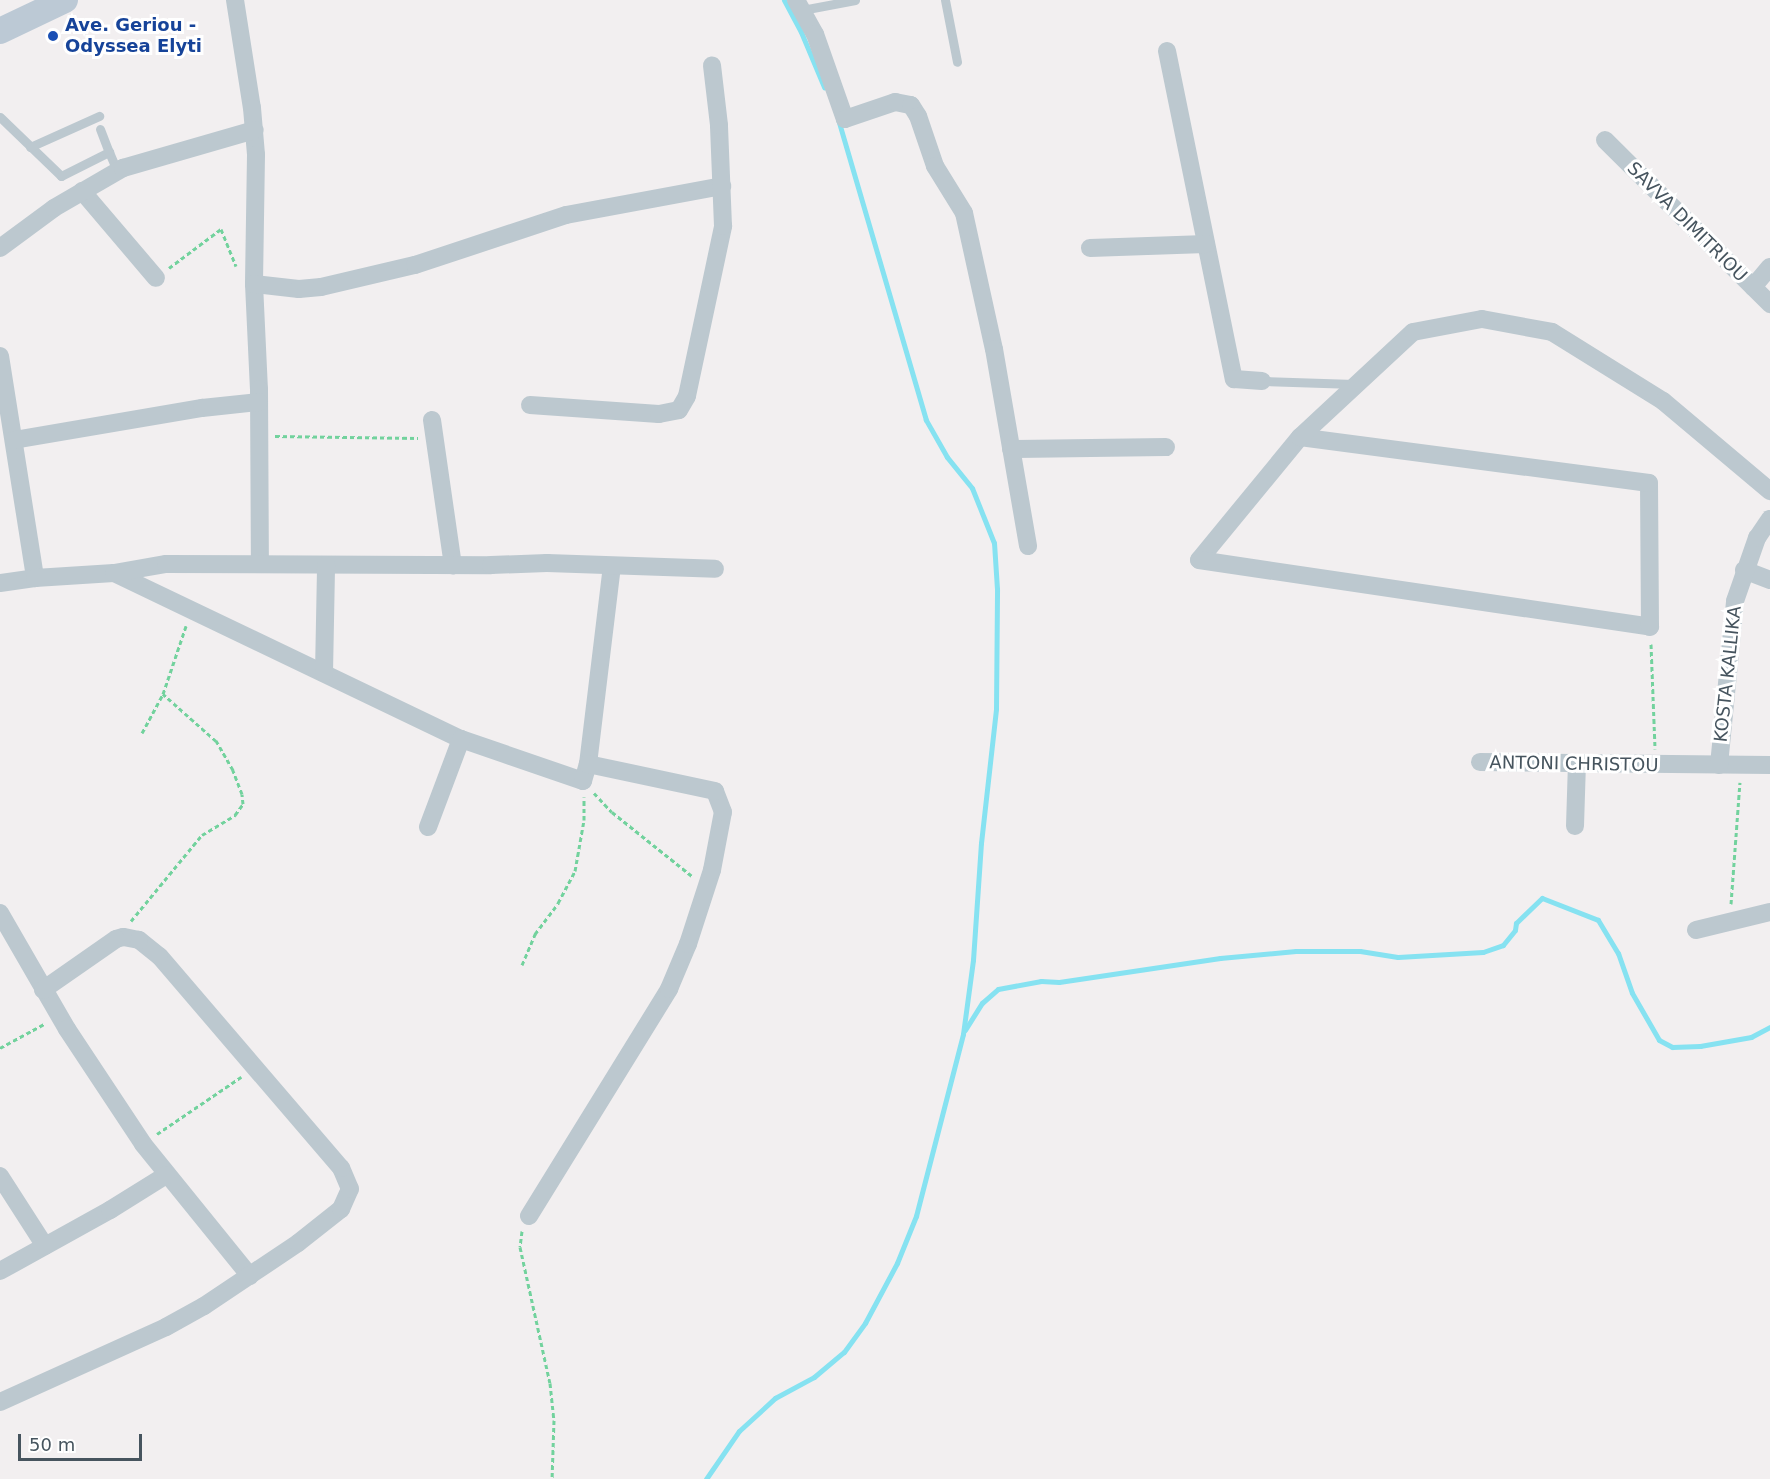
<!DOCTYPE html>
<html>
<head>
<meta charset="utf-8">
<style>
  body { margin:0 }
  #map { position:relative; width:1770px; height:1479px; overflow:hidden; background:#f2eff0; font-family:"DejaVu Sans",sans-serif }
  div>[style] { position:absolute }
  .stream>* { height:5px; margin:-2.5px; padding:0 2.5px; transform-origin:2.5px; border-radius:2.5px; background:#86e2f1 }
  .path>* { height:3px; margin-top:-1.5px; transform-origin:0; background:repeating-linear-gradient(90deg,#72d29d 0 4.5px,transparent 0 7.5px) }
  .service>* { height:9px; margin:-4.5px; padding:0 4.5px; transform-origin:4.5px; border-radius:4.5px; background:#bcc8cf }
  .minor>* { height:18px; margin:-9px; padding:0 9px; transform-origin:9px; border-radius:9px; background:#bcc8cf }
  .secondary>* { height:26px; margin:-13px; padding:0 13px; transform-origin:13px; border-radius:13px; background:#bcc9d5 }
  .dots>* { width:16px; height:16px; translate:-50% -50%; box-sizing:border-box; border:3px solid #fff; border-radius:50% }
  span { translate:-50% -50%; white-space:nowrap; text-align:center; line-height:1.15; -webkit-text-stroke:6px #fff; paint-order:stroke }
  .transit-label { font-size:18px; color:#164399; font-weight:700 }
  .left { translate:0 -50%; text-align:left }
  .street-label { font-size:18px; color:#46545e }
  .scale { position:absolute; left:18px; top:1434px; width:124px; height:27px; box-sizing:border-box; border:3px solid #46545e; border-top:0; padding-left:8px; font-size:18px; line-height:21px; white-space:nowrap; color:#46545e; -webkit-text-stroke:4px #fff; paint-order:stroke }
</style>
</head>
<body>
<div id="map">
  <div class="stream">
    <div style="left:784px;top:0;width:36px;rotate:62deg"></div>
    <div style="left:801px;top:32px;width:60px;rotate:67.3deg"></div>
    <div style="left:965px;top:1030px;width:32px;rotate:-58deg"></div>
    <div style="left:982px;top:1003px;width:21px;rotate:-41deg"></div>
    <div style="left:998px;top:989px;width:44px;rotate:-10.5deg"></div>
    <div style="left:1041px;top:981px;width:18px;rotate:3deg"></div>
    <div style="left:1059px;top:982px;width:163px;rotate:-8.5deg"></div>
    <div style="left:1220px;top:958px;width:76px;rotate:-5.3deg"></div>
    <div style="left:1296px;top:951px;width:64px"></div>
    <div style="left:1360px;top:951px;width:38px;rotate:9deg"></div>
    <div style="left:1398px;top:957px;width:85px;rotate:-3.4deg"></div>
    <div style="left:1483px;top:952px;width:21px;rotate:-19deg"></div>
    <div style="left:1503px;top:945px;width:19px;rotate:-51deg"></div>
    <div style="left:1515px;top:930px;width:7px;rotate:-82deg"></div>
    <div style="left:1516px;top:923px;width:36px;rotate:-44deg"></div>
    <div style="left:1542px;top:898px;width:60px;rotate:21.4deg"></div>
    <div style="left:1598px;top:920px;width:39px;rotate:59deg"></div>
    <div style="left:1618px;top:953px;width:42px;rotate:70.7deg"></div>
    <div style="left:1632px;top:993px;width:54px;rotate:60.1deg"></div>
    <div style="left:1659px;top:1040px;width:15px;rotate:28deg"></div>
    <div style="left:1672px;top:1047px;width:28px;rotate:-2deg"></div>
    <div style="left:1700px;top:1046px;width:52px;rotate:-10deg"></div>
    <div style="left:1751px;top:1037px;width:21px;rotate:-28deg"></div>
    <div style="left:706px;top:1479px;width:58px;rotate:-55.5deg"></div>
    <div style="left:739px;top:1431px;width:49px;rotate:-42.5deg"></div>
    <div style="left:775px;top:1398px;width:44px;rotate:-28.3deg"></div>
    <div style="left:814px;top:1377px;width:39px;rotate:-40deg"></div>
    <div style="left:844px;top:1352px;width:36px;rotate:-54deg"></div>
    <div style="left:865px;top:1323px;width:68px;rotate:-61.9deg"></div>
    <div style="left:897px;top:1263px;width:51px;rotate:-68deg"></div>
    <div style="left:916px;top:1216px;width:188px;rotate:-75.5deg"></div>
    <div style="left:963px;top:1034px;width:75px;rotate:-82.3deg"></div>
    <div style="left:973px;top:960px;width:117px;rotate:-86.1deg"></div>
    <div style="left:981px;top:843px;width:135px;rotate:-83.6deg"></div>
    <div style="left:996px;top:709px;width:120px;rotate:-89.5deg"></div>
    <div style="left:997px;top:589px;width:46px;rotate:-93.7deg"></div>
    <div style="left:994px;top:543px;width:59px;rotate:-111.8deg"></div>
    <div style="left:972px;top:488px;width:40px;rotate:-129deg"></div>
    <div style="left:947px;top:457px;width:43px;rotate:-119.6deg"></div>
    <div style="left:926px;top:420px;width:313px;rotate:-106.3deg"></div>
  </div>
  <div class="path">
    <div style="left:169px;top:268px;width:65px;rotate:-36.9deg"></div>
    <div style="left:221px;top:229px;width:40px;rotate:68deg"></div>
    <div style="left:275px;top:436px;width:143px;rotate:0.8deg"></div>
    <div style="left:1651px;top:644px;width:105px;rotate:87.8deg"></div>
    <div style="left:142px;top:733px;width:44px;rotate:-61.7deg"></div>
    <div style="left:163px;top:694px;width:72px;rotate:-71.3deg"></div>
    <div style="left:594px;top:793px;width:26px;rotate:47deg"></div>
    <div style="left:612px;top:812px;width:102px;rotate:38.7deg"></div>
    <div style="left:1731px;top:904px;width:122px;rotate:-85.8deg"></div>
    <div style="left:131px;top:921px;width:112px;rotate:-50.5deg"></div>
    <div style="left:202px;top:835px;width:39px;rotate:-31deg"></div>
    <div style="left:235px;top:815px;width:14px;rotate:-54deg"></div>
    <div style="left:243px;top:804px;width:10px;rotate:-96deg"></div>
    <div style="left:242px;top:794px;width:26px;rotate:-111deg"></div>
    <div style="left:233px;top:770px;width:34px;rotate:-120deg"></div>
    <div style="left:216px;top:741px;width:71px;rotate:-138.4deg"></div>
    <div style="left:522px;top:965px;width:34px;rotate:-67deg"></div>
    <div style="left:535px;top:934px;width:39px;rotate:-53deg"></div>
    <div style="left:558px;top:903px;width:36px;rotate:-62deg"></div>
    <div style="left:575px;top:871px;width:52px;rotate:-80deg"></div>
    <div style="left:584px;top:820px;width:23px;rotate:-90deg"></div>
    <div style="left:0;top:1048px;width:50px;rotate:-28.6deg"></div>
    <div style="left:157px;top:1134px;width:102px;rotate:-34.2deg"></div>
    <div style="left:522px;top:1231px;width:16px;rotate:97deg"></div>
    <div style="left:520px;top:1247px;width:139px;rotate:77.6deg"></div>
    <div style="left:550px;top:1383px;width:37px;rotate:84deg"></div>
    <div style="left:554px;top:1420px;width:59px;rotate:91.9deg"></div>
  </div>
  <div class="service">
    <div style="left:945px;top:0;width:63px;rotate:79deg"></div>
    <div style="left:802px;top:10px;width:54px;rotate:-10.7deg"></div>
    <div style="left:0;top:117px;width:85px;rotate:44deg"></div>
    <div style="left:61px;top:176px;width:54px;rotate:-26.6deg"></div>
    <div style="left:109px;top:152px;width:21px;rotate:67deg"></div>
    <div style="left:100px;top:129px;width:25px;rotate:69deg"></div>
    <div style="left:30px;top:147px;width:76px;rotate:-24.2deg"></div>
    <div style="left:1262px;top:381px;width:92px;rotate:1.9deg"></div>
  </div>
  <div class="minor">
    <div style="left:235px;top:0;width:109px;rotate:81.1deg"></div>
    <div style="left:252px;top:108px;width:47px;rotate:85.1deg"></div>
    <div style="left:256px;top:155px;width:129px;rotate:90.9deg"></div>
    <div style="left:254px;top:284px;width:105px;rotate:87.3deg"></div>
    <div style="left:259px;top:389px;width:175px;rotate:89.7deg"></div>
    <div style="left:796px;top:0;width:39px;rotate:61deg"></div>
    <div style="left:815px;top:34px;width:90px;rotate:70.6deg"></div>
    <div style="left:845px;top:119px;width:53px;rotate:-18.8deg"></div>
    <div style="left:895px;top:102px;width:16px;rotate:11deg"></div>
    <div style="left:911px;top:105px;width:13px;rotate:58deg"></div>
    <div style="left:918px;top:116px;width:53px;rotate:71.2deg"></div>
    <div style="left:935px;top:166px;width:55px;rotate:58.3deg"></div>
    <div style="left:964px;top:213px;width:139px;rotate:77.6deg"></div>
    <div style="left:994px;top:349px;width:200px;rotate:80.2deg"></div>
    <div style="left:1167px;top:51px;width:335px;rotate:78.5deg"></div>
    <div style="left:1234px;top:379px;width:28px;rotate:4deg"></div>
    <div style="left:1605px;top:140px;width:233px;rotate:44.8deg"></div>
    <div style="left:82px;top:191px;width:114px;rotate:49.6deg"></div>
    <div style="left:0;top:248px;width:67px;rotate:-36.5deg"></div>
    <div style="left:54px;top:208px;width:80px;rotate:-30.1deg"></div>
    <div style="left:123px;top:168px;width:137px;rotate:-16.1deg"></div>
    <div style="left:1090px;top:248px;width:116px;rotate:-2deg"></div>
    <div style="left:254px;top:284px;width:45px;rotate:6.3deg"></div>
    <div style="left:299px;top:289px;width:22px;rotate:-5deg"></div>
    <div style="left:321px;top:287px;width:97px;rotate:-13.2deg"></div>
    <div style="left:415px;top:265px;width:159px;rotate:-18.3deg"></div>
    <div style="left:566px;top:215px;width:159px;rotate:-10.5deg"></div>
    <div style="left:1753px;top:287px;width:26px;rotate:-50deg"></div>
    <div style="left:0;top:356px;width:225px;rotate:81deg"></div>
    <div style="left:530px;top:405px;width:129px;rotate:4deg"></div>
    <div style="left:659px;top:414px;width:20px;rotate:-11deg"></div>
    <div style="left:679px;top:410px;width:16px;rotate:-60deg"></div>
    <div style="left:687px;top:396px;width:174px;rotate:-78deg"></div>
    <div style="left:723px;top:226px;width:101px;rotate:-92.3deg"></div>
    <div style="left:719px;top:125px;width:60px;rotate:-96.7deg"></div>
    <div style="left:432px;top:420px;width:147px;rotate:81.8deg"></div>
    <div style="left:1300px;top:437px;width:159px;rotate:129.4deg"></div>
    <div style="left:1199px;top:560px;width:456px;rotate:8.4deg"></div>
    <div style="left:1650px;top:627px;width:144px;rotate:-90.4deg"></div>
    <div style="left:1649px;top:483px;width:352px;rotate:-172.5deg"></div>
    <div style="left:1300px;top:437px;width:154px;rotate:-42.9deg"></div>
    <div style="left:1413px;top:332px;width:70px;rotate:-10.7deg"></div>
    <div style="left:1482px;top:319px;width:71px;rotate:10.5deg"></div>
    <div style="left:1552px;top:332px;width:131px;rotate:31.9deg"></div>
    <div style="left:1663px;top:401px;width:140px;rotate:40.1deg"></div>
    <div style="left:14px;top:440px;width:191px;rotate:-9.7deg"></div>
    <div style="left:202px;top:408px;width:57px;rotate:-6deg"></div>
    <div style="left:1011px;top:449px;width:155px;rotate:-0.7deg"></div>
    <div style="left:1744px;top:570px;width:28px;rotate:21deg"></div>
    <div style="left:114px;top:573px;width:385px;rotate:25.6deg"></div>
    <div style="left:461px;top:739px;width:129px;rotate:19deg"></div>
    <div style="left:583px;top:781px;width:18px;rotate:-74deg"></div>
    <div style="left:588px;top:764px;width:198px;rotate:-83.1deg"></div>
    <div style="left:0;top:583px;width:35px;rotate:-8deg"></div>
    <div style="left:35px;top:578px;width:79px;rotate:-3.6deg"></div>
    <div style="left:114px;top:573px;width:53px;rotate:-9.8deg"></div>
    <div style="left:166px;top:564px;width:325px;rotate:0.2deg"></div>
    <div style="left:491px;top:565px;width:56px;rotate:-2deg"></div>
    <div style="left:547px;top:563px;width:168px;rotate:2deg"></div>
    <div style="left:324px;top:673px;width:108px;rotate:-88.9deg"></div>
    <div style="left:1480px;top:762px;width:290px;rotate:0.6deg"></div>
    <div style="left:1719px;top:765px;width:165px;rotate:-84.4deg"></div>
    <div style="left:1735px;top:601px;width:67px;rotate:-70.8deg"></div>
    <div style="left:1757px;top:538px;width:23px;rotate:-56deg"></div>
    <div style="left:1575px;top:826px;width:62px;rotate:-88.2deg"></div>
    <div style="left:428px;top:827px;width:94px;rotate:-69.4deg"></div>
    <div style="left:0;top:913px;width:134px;rotate:60deg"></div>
    <div style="left:67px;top:1029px;width:138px;rotate:56.5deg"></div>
    <div style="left:143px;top:1144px;width:170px;rotate:51deg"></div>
    <div style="left:1696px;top:930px;width:76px;rotate:-13.7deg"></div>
    <div style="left:0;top:1176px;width:83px;rotate:57.3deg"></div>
    <div style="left:529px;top:1216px;width:267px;rotate:-58.3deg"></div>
    <div style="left:669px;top:989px;width:49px;rotate:-67.1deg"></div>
    <div style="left:688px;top:944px;width:78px;rotate:-72deg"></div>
    <div style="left:712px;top:870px;width:59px;rotate:-79.3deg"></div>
    <div style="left:723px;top:812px;width:22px;rotate:-111deg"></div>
    <div style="left:715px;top:791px;width:130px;rotate:-168deg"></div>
    <div style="left:0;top:1271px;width:126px;rotate:-29deg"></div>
    <div style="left:110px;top:1210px;width:66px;rotate:-32deg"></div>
    <div style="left:0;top:1402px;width:182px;rotate:-24.3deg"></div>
    <div style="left:166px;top:1327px;width:43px;rotate:-28.9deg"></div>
    <div style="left:204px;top:1306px;width:113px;rotate:-33.8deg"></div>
    <div style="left:298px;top:1243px;width:55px;rotate:-38.3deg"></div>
    <div style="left:341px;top:1209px;width:22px;rotate:-66deg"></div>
    <div style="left:350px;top:1189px;width:23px;rotate:-113deg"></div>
    <div style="left:341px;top:1168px;width:279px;rotate:-130.6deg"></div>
    <div style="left:159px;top:956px;width:26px;rotate:-141deg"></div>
    <div style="left:139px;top:940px;width:16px;rotate:-169deg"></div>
    <div style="left:123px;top:937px;width:7px;rotate:164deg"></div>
    <div style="left:116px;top:939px;width:89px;rotate:145.1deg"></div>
  </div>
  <div class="secondary">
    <div style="left:0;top:31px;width:72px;rotate:-25.5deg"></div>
  </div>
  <div class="dots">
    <div style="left:53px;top:36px;background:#1a4fb4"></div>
  </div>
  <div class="transit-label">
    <span class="left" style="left:65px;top:36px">Ave. Geriou -<br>Odyssea Elyti</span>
  </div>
  <div class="street-label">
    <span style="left:1687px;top:222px;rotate:45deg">SAVVA DIMITRIOU</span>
    <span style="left:1728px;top:674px;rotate:-84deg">KOSTA KALLIKA</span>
    <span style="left:1574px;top:764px;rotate:1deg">ANTONI CHRISTOU</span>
  </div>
  <div class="scale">50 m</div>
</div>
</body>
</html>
